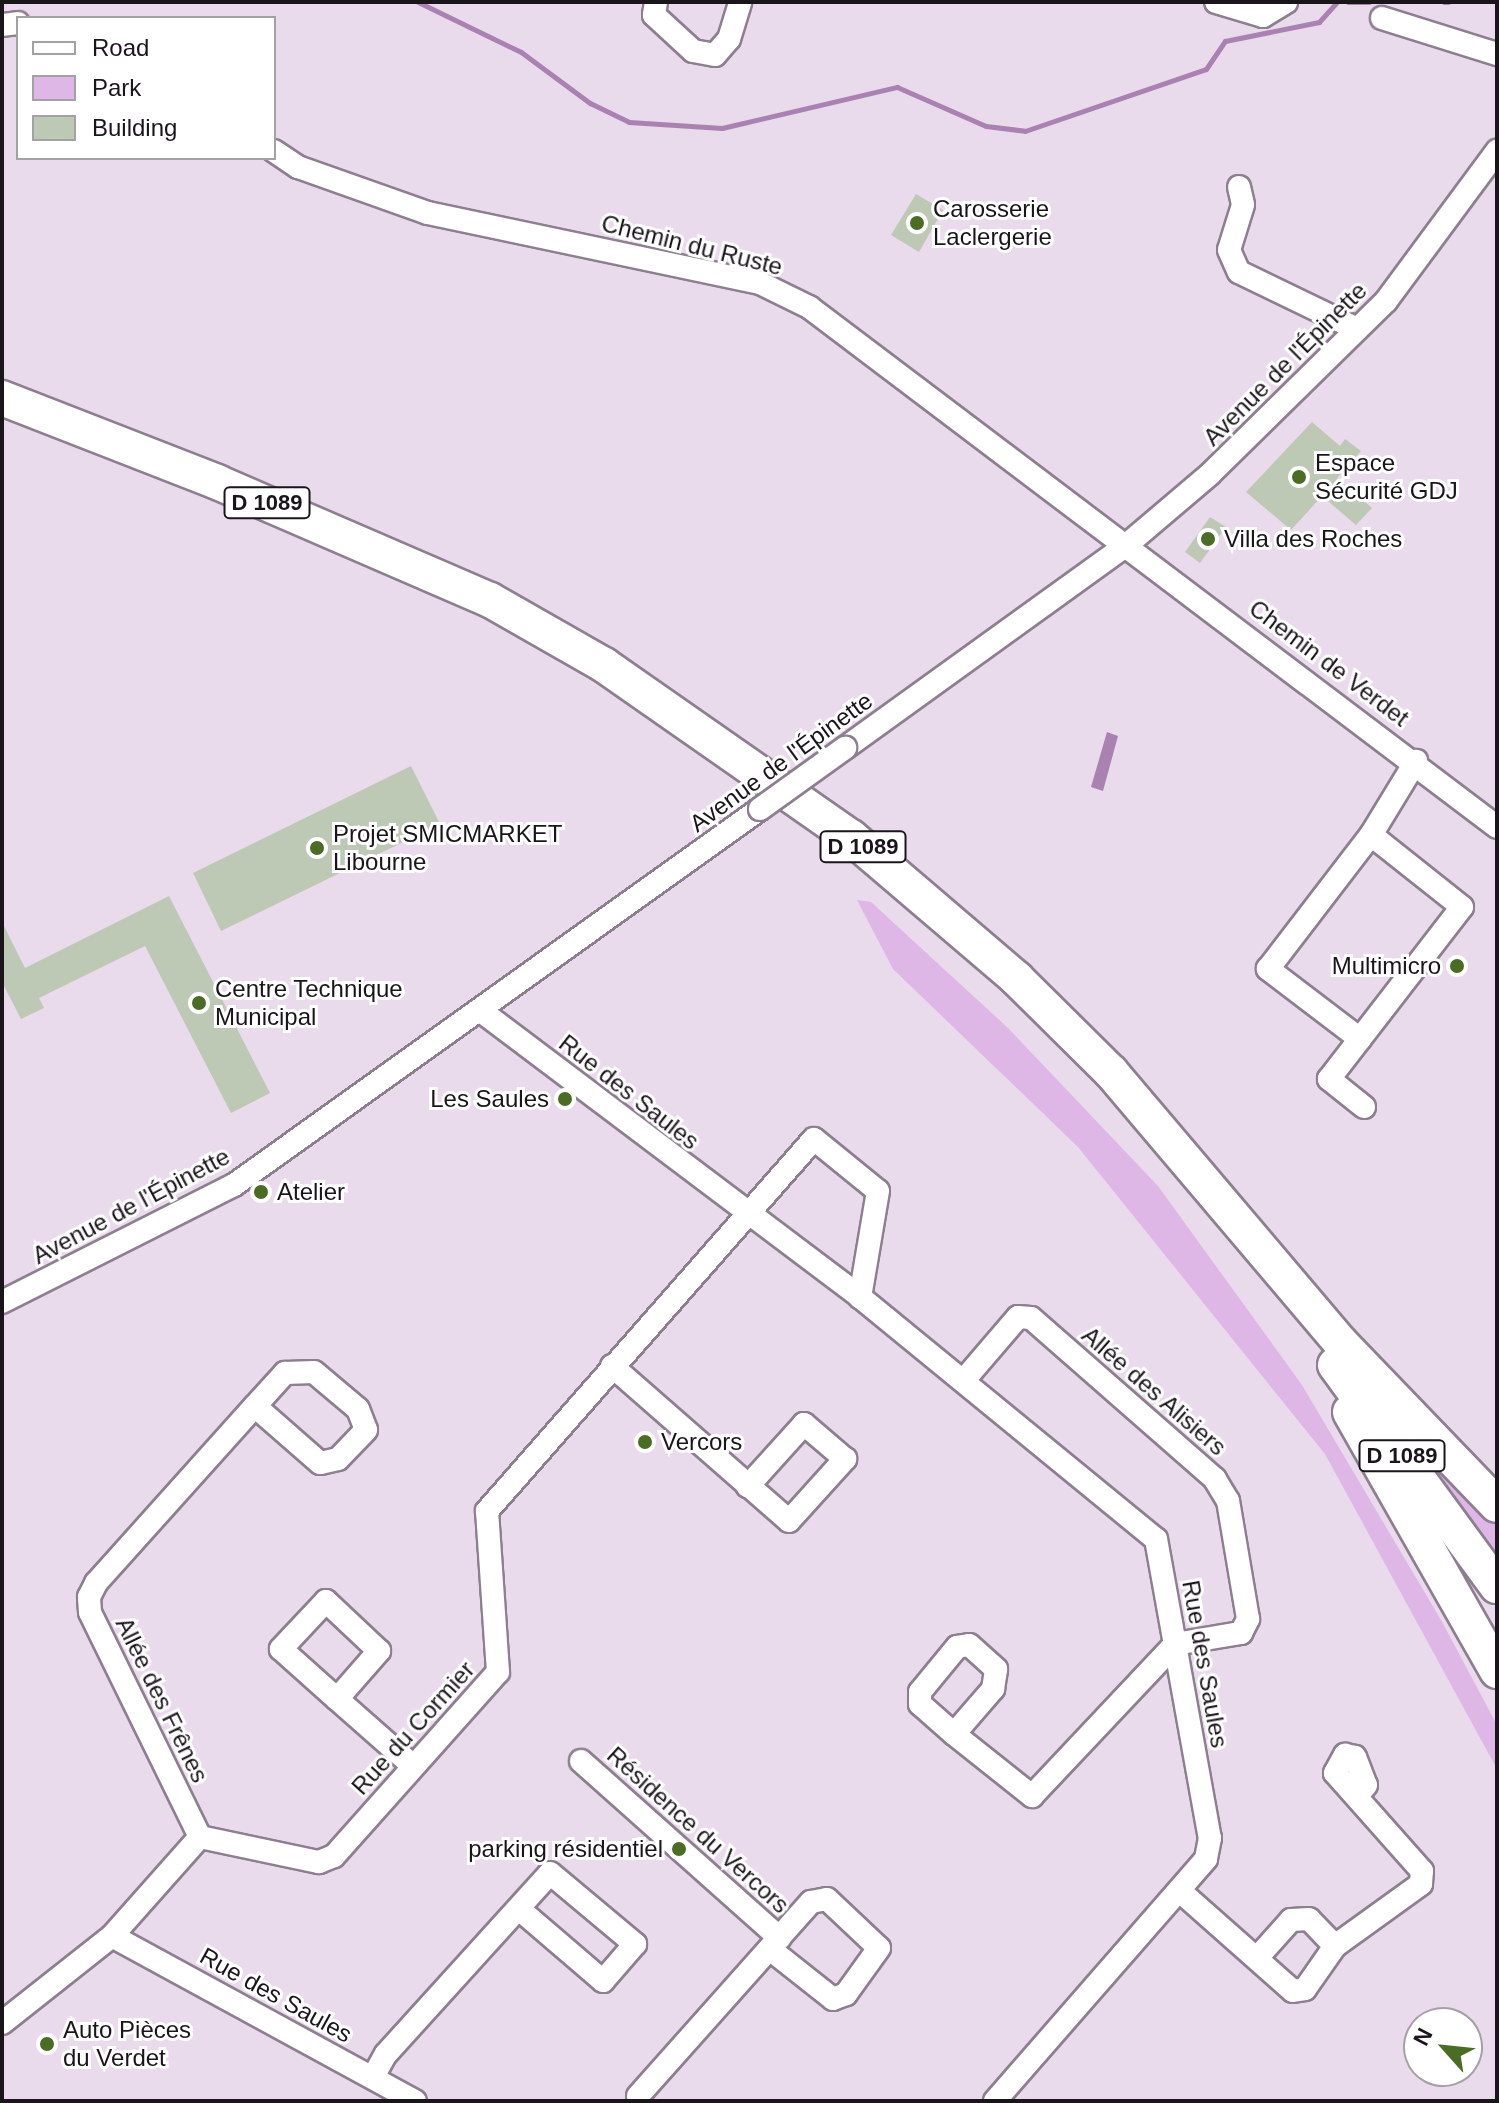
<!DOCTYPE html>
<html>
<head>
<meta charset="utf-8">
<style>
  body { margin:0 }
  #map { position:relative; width:1499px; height:2103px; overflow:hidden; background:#e9daec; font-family:Arial,sans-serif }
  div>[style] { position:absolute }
  .green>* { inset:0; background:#deb7e6 }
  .water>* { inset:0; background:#aa82b2 }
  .stream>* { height:5px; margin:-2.5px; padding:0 2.5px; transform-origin:2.5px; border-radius:2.5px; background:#aa82b2 }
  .building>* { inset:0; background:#bec9b5 }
  .roads { filter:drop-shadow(2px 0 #8d7f8f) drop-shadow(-2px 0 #8d7f8f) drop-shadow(0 2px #8d7f8f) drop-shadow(0 -2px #8d7f8f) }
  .minor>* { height:22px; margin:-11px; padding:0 11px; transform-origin:11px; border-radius:11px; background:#fff }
  .highway>* { height:34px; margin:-17px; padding:0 17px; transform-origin:17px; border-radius:17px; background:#fff }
  .bridges { filter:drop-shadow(2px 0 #8d7f8f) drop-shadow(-2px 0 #8d7f8f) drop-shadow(0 2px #8d7f8f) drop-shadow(0 -2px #8d7f8f) }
  .minor-bridge>* { height:22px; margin:-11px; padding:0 11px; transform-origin:11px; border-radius:11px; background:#fff }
  .dots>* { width:22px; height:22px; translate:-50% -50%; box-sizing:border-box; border:4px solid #fff; border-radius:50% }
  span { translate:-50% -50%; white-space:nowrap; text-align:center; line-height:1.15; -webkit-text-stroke:6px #fff; paint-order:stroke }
  .shield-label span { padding:2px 6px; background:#fff; border:2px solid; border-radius:6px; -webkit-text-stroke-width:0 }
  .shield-label { font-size:22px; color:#1a151b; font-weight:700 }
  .poi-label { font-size:24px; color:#1a151b }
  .left { translate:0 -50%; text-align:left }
  .right { translate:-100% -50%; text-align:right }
  .street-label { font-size:24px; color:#1a151b }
  .frame { position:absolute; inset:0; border:4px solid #1a151b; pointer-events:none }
  .legend { position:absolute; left:16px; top:16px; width:260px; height:144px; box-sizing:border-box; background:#fff; border:2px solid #a3a1a4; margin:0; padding:10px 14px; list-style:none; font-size:24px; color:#1a151b }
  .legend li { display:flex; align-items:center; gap:16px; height:40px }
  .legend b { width:40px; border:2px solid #a3a1a4 }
  .north { position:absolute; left:1403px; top:2007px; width:80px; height:80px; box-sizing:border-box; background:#fff; border:2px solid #a3a1a4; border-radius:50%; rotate:297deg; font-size:22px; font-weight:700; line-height:32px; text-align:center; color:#1a151b }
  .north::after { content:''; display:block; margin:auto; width:28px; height:36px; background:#4a6c24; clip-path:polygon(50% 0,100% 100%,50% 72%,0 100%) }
</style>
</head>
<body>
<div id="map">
  <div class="green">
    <div style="clip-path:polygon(857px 900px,871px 902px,1008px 1028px,1158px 1186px,1302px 1385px,1441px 1620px,1497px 1725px,1497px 1769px,1325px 1454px,1078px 1147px,893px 969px)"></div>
    <div style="clip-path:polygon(1442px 1470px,1497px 1514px,1497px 1558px,1432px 1480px)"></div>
  </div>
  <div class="water">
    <div style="clip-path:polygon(1107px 732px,1118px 736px,1103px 791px,1091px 787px)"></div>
  </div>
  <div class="stream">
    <div style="left:418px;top:2px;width:114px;rotate:25.9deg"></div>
    <div style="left:521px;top:52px;width:86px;rotate:36.5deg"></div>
    <div style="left:590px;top:103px;width:43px;rotate:26deg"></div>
    <div style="left:629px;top:122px;width:93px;rotate:3.7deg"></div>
    <div style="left:722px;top:128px;width:180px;rotate:-13.2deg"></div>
    <div style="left:897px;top:87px;width:97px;rotate:23.7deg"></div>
    <div style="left:986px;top:126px;width:39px;rotate:7deg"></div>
    <div style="left:1025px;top:131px;width:191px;rotate:-18.9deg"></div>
    <div style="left:1206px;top:69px;width:34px;rotate:-56deg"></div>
    <div style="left:1225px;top:41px;width:96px;rotate:-11.4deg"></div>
    <div style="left:1319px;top:22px;width:27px;rotate:-48deg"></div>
    <div style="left:1348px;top:2px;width:21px"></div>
    <div style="left:1444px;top:2px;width:4px"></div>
  </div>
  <div class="building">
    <div style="clip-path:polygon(916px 194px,943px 210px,919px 252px,891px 235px)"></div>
    <div style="clip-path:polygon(1312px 422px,1340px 446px,1345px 439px,1361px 451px,1337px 478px,1372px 508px,1356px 525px,1322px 496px,1291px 530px,1246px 492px)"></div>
    <div style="clip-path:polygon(1210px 517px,1226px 527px,1200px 563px,1185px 552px)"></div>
    <div style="clip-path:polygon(411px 766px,440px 824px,221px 931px,193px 873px)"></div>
    <div style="clip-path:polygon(169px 896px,270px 1093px,231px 1113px,145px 946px,39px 998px,44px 1008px,21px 1019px,2px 982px,2px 922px,25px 968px)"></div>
  </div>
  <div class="roads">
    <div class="minor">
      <div style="left:656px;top:2px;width:13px;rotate:99deg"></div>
      <div style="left:654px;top:15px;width:53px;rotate:42.7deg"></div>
      <div style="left:693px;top:51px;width:22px;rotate:10deg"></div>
      <div style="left:715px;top:55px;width:21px;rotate:-49deg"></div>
      <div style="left:729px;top:39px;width:39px;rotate:-73deg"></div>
      <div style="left:1216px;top:2px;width:49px;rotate:16.6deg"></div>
      <div style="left:1263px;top:16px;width:27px;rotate:-31deg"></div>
      <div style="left:1382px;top:18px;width:121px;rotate:17.4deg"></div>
      <div style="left:2px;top:25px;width:16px;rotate:-7deg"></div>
      <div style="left:274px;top:151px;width:29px;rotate:34deg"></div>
      <div style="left:298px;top:167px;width:138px;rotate:19.5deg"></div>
      <div style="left:428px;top:213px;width:339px;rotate:11.9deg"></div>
      <div style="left:760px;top:283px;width:55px;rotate:26.1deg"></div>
      <div style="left:809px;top:307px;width:862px;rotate:37.08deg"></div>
      <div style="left:1239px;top:187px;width:18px;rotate:77deg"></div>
      <div style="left:1243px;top:205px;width:47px;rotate:107.3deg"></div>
      <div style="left:1229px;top:250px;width:24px;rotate:66deg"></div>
      <div style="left:1239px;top:272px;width:131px;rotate:25.8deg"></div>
      <div style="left:845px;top:748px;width:350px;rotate:-35.8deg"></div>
      <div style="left:1129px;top:543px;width:106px;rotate:-40.4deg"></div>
      <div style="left:1210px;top:474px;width:247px;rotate:-44.5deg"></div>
      <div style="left:1386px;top:301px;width:187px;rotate:-53.5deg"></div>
      <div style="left:481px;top:1011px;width:475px;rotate:37deg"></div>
      <div style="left:860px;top:1297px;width:382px;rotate:39.3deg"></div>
      <div style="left:1156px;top:1539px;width:304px;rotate:79.8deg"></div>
      <div style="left:1210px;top:1838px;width:21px;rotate:101deg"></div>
      <div style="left:1206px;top:1859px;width:321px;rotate:131.1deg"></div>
      <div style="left:1360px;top:1039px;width:116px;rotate:-142.7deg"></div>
      <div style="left:1268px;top:969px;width:169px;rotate:-52.5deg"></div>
      <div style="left:1371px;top:835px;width:87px;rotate:-58.7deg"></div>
      <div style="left:1364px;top:1107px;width:45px;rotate:-141.3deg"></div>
      <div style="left:1329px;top:1079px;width:217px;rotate:-52.3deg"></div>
      <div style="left:1462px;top:907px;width:116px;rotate:-141.6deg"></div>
      <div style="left:2px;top:1302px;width:260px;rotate:-26.8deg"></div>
      <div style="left:234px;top:1185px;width:647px;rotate:-35.56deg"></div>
      <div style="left:612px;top:1366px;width:235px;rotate:41.2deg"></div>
      <div style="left:789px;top:1521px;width:84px;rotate:-47.9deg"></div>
      <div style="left:845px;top:1459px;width:54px;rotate:-139.5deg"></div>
      <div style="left:804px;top:1424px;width:84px;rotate:132.1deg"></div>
      <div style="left:337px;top:1699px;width:64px;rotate:-48.8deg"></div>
      <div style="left:379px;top:1651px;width:73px;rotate:-136.7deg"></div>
      <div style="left:326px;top:1601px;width:66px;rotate:133.2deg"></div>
      <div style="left:281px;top:1649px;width:75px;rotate:41.8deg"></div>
      <div style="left:337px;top:1699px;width:101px;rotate:41.4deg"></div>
      <div style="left:954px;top:1734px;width:60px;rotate:-49.1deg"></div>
      <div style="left:993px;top:1689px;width:20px;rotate:-81deg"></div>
      <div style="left:996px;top:1669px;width:36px;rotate:-138deg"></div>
      <div style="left:969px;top:1645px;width:12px;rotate:171deg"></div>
      <div style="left:957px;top:1647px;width:58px;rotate:129.4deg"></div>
      <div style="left:920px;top:1692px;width:12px;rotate:90deg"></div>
      <div style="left:920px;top:1704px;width:45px;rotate:41.4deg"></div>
      <div style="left:954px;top:1734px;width:100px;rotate:38.5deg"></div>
      <div style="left:1032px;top:1796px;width:209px;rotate:-46.7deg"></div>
      <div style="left:1175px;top:1644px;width:67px;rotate:-9.5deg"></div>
      <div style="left:1241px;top:1633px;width:16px;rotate:-63deg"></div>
      <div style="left:1248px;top:1619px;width:120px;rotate:-99.6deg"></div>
      <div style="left:1228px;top:1501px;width:26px;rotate:-121deg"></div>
      <div style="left:1215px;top:1479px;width:244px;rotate:-138.8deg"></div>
      <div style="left:1031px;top:1318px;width:13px;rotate:-176deg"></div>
      <div style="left:1018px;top:1317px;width:83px;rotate:130.6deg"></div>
      <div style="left:581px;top:1761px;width:266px;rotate:41.7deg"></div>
      <div style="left:200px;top:1837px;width:250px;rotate:-116.1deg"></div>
      <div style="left:90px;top:1612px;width:15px;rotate:-94deg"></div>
      <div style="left:89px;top:1597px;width:16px;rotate:-63deg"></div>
      <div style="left:96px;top:1583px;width:238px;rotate:-48.1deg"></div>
      <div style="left:255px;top:1406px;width:45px;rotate:-47.7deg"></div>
      <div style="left:285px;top:1373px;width:29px;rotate:-2deg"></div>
      <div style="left:314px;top:1372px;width:57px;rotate:40.1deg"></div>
      <div style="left:358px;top:1409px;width:22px;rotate:69deg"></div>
      <div style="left:366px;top:1430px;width:40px;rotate:134deg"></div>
      <div style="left:338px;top:1459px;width:18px;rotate:167deg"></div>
      <div style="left:320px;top:1463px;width:86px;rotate:-138.8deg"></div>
      <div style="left:1181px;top:1892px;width:149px;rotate:41.5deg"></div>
      <div style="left:1293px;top:1991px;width:12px;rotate:-9deg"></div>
      <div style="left:1305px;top:1989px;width:52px;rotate:-55.1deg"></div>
      <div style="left:1335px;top:1946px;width:37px;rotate:-134deg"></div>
      <div style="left:1309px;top:1919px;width:18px;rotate:177deg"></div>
      <div style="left:1291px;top:1920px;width:51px;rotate:131.8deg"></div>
      <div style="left:112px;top:1936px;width:345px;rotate:28.6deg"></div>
      <div style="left:1335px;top:1946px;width:106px;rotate:-35.8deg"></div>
      <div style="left:1421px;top:1884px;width:13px;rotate:-86deg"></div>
      <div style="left:1422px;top:1871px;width:131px;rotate:-131.6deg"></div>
      <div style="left:1335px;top:1773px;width:21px;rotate:-61deg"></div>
      <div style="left:1345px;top:1755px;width:10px;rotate:11deg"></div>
      <div style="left:1355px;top:1757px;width:30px;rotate:69deg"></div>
      <div style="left:1366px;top:1785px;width:13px;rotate:129deg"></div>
      <div style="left:2px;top:2023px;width:140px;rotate:-38.3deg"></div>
      <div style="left:112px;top:1936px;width:132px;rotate:-48.4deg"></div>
      <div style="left:200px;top:1837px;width:122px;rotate:11.9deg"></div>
      <div style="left:319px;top:1862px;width:16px;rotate:-22deg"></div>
      <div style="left:334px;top:1856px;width:246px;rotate:-48.3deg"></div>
      <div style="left:498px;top:1672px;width:161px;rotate:-93.9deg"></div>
      <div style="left:487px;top:1511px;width:495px;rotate:-48.7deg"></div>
      <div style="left:814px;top:1139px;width:82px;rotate:39.1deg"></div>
      <div style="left:878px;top:1191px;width:108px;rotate:99.6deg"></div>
      <div style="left:373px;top:2077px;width:26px;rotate:-61deg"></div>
      <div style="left:386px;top:2054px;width:244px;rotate:-47.8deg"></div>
      <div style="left:550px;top:1873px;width:111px;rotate:39.9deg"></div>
      <div style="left:635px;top:1944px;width:49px;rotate:130.9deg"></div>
      <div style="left:603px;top:1981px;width:111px;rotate:-139.4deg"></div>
      <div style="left:638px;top:2096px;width:260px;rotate:-48.3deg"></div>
      <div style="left:811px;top:1902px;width:16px;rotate:-11deg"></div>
      <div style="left:827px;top:1899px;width:71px;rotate:43.3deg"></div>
      <div style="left:879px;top:1948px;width:57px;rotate:125.7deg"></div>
      <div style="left:846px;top:1994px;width:14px;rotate:159deg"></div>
      <div style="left:833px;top:1999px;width:80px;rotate:-141.6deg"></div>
    </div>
    <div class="highway">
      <div style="left:2px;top:398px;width:231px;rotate:21.3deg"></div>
      <div style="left:217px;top:482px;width:297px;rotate:23.4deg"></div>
      <div style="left:490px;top:600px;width:131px;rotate:29.7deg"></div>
      <div style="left:604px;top:665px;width:301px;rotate:34.9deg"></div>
      <div style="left:851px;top:837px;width:218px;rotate:40.5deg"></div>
      <div style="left:1017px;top:979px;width:132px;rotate:44.7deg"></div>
      <div style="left:1111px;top:1072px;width:354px;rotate:49.7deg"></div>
      <div style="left:1340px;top:1342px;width:226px;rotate:46.1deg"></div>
      <div style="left:1335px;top:1365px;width:274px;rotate:53.8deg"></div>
      <div style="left:1350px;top:1412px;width:298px;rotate:60.4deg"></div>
    </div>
  </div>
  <div class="bridges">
    <div class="minor-bridge">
      <div style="left:760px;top:809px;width:105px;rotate:-35.7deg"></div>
    </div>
  </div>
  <div class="dots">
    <div style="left:917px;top:223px;background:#4a6c24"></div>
    <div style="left:1299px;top:477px;background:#4a6c24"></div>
    <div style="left:1208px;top:539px;background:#4a6c24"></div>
    <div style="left:317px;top:848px;background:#4a6c24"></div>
    <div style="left:1457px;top:966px;background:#4a6c24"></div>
    <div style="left:199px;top:1003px;background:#4a6c24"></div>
    <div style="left:565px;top:1099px;background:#4a6c24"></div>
    <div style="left:261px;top:1192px;background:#4a6c24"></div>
    <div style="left:645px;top:1442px;background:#4a6c24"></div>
    <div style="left:679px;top:1849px;background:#4a6c24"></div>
    <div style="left:47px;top:2044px;background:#4a6c24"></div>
  </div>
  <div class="shield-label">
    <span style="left:267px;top:503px">D 1089</span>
    <span style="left:863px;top:847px">D 1089</span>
    <span style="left:1402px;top:1456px">D 1089</span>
  </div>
  <div class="poi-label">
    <span class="left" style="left:933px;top:223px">Carosserie<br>Laclergerie</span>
    <span class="left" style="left:1315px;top:477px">Espace<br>Sécurité GDJ</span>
    <span class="left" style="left:1224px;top:539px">Villa des Roches</span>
    <span class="left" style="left:333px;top:848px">Projet SMICMARKET<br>Libourne</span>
    <span class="right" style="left:1441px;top:966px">Multimicro</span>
    <span class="left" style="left:215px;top:1003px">Centre Technique<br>Municipal</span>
    <span class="right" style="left:549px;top:1099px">Les Saules</span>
    <span class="left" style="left:277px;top:1192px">Atelier</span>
    <span class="left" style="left:661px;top:1442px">Vercors</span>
    <span class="right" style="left:663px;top:1849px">parking résidentiel</span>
    <span class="left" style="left:63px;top:2044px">Auto Pièces<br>du Verdet</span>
  </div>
  <div class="street-label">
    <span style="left:692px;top:245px;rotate:14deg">Chemin du Ruste</span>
    <span style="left:1285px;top:364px;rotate:-45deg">Avenue de l'Épinette</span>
    <span style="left:1329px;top:663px;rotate:37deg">Chemin de Verdet</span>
    <span style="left:781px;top:762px;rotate:-36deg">Avenue de l'Épinette</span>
    <span style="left:629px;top:1092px;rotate:38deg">Rue des Saules</span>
    <span style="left:131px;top:1206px;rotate:-28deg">Avenue de l'Épinette</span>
    <span style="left:1154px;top:1391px;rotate:41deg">Allée des Alisiers</span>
    <span style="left:1205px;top:1664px;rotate:80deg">Rue des Saules</span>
    <span style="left:162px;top:1700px;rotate:64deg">Allée des Frênes</span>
    <span style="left:413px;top:1728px;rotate:-48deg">Rue du Cormier</span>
    <span style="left:698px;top:1830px;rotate:42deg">Résidence du Vercors</span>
    <span style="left:276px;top:1995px;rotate:29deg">Rue des Saules</span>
  </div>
  <div class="frame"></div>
  <ul class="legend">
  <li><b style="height:10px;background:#fff"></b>Road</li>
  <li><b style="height:22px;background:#deb7e6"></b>Park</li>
  <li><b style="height:22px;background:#bec9b5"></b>Building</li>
  </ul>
  <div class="north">N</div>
</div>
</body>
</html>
